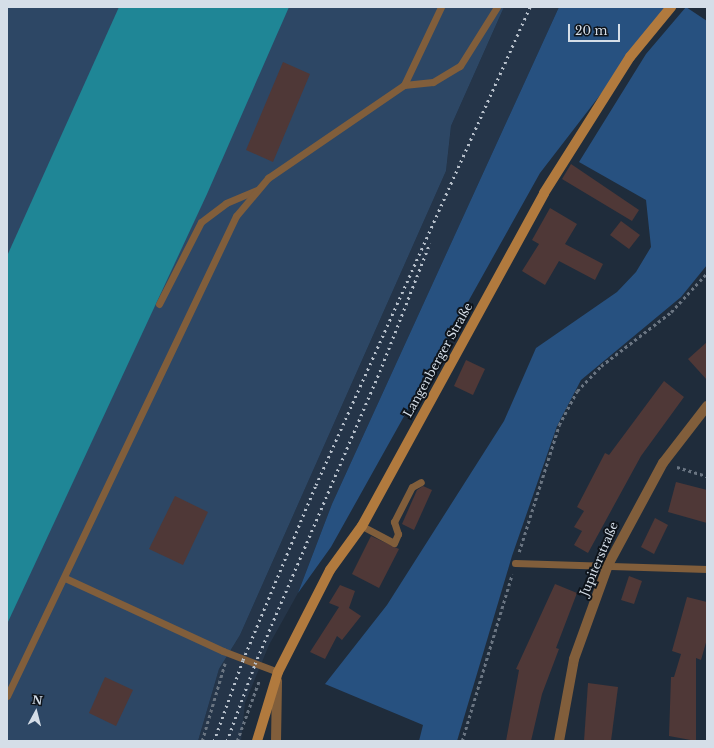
<!DOCTYPE html>
<html>
<head>
<meta charset="utf-8">
<style>
  body { margin:0 }
  #map { position:relative; width:714px; height:748px; overflow:hidden; background:#1f2c3b; font-family:"Libre Baskerville",serif }
  div>[style] { position:absolute }
  .built>* { inset:0; background:#253549 }
  .green>* { inset:0; background:#2d4765 }
  .forest>* { inset:0; background:#275180 }
  .water>* { inset:0; background:#1f8696 }
  .building>* { inset:0; background:#4f3837 }
  .path>* { height:2.5px; margin-top:-1.25px; transform-origin:0; background:repeating-linear-gradient(90deg,#6a7582 0 3px,transparent 0 6px) }
  .service>* { height:7px; margin:-3.5px; padding:0 3.5px; transform-origin:3.5px; border-radius:3.5px; background:#815e3b }
  .minor>* { height:10px; margin:-5px; padding:0 5px; transform-origin:5px; border-radius:5px; background:#815e3b }
  .secondary>* { height:10px; margin:-5px; padding:0 5px; transform-origin:5px; border-radius:5px; background:#b17a3e }
  .rail>* { height:3px; margin-top:-1.5px; transform-origin:0; background:repeating-linear-gradient(90deg,#b7c0cb 0 2px,transparent 0 6px) }
  span { translate:-50% -50%; white-space:nowrap; text-align:center; line-height:1.15; -webkit-text-stroke:4px #0e141b; paint-order:stroke }
  .street-label { font-size:12px; color:#d5dee8 }
  .frame { position:absolute; inset:0; border:8px solid #d5dee8; pointer-events:none }
  .north { position:absolute; left:16px; top:692px; width:40px; height:40px; -webkit-text-stroke:3px #0e141b; paint-order:stroke; rotate:7deg; font-size:11px; font-weight:700; line-height:16px; text-align:center; color:#d5dee8 }
  .north::after { content:''; display:block; margin:auto; width:14px; height:18px; background:#d5dee8; clip-path:polygon(50% 0,100% 100%,50% 72%,0 100%) }
  .scale { position:absolute; left:568px; top:24px; width:52px; height:18px; box-sizing:border-box; border:2px solid #d5dee8; border-top:0; padding-left:5px; font-size:12px; line-height:14px; white-space:nowrap; color:#d5dee8; -webkit-text-stroke:3px #0e141b; paint-order:stroke }
</style>
</head>
<body>
<div id="map">
  <div class="built">
    <div style="clip-path:polygon(504px 7px,559px 7px,332px 504px,298px 593px,269px 645px,245px 703px,241px 741px,198px 741px,219px 669px,240px 635px,446px 171px,451px 126px)"></div>
  </div>
  <div class="green">
    <div style="clip-path:polygon(7px 7px,504px 7px,451px 126px,446px 171px,240px 635px,219px 669px,198px 741px,7px 741px)"></div>
  </div>
  <div class="forest">
    <div style="clip-path:polygon(559px 7px,668px 7px,540px 173px,331px 547px,298px 593px,332px 504px)"></div>
    <div style="clip-path:polygon(686px 7px,707px 21px,707px 265px,681px 297px,581px 380px,557px 426px,512px 556px,457px 741px,419px 741px,423px 725px,325px 684px,387px 605px,504px 421px,536px 348px,617px 292px,636px 272px,651px 247px,646px 200px,579px 162px,646px 54px)"></div>
  </div>
  <div class="water">
    <div style="clip-path:polygon(119px 7px,289px 7px,207px 194px,7px 624px,7px 256px)"></div>
  </div>
  <div class="building">
    <div style="clip-path:polygon(283px 62px,310px 74px,273px 162px,246px 150px)"></div>
    <div style="clip-path:polygon(571px 164px,639px 210px,632px 221px,562px 179px)"></div>
    <div style="clip-path:polygon(550px 208px,577px 224px,565px 244px,603px 264px,595px 280px,559px 261px,545px 285px,522px 271px,539px 244px,532px 240px)"></div>
    <div style="clip-path:polygon(621px 221px,640px 235px,629px 249px,610px 235px)"></div>
    <div style="clip-path:polygon(707px 342px,707px 380px,688px 359px)"></div>
    <div style="clip-path:polygon(466px 360px,485px 369px,473px 395px,454px 386px)"></div>
    <div style="clip-path:polygon(664px 381px,684px 397px,641px 456px,588px 553px,574px 545px,582px 531px,574px 527px,584px 511px,577px 507px,605px 453px,609px 455px)"></div>
    <div style="clip-path:polygon(676px 482px,707px 490px,707px 523px,668px 512px)"></div>
    <div style="clip-path:polygon(423px 486px,432px 490px,414px 530px,402px 524px,417px 490px)"></div>
    <div style="clip-path:polygon(175px 496px,208px 512px,183px 565px,149px 549px)"></div>
    <div style="clip-path:polygon(655px 518px,668px 525px,654px 554px,641px 547px)"></div>
    <div style="clip-path:polygon(371px 536px,399px 549px,379px 588px,352px 574px)"></div>
    <div style="clip-path:polygon(629px 576px,642px 581px,634px 604px,621px 600px)"></div>
    <div style="clip-path:polygon(555px 584px,577px 593px,556px 648px,559px 649px,542px 694px,531px 741px,506px 741px,519px 670px,516px 669px)"></div>
    <div style="clip-path:polygon(340px 585px,355px 591px,349px 608px,361px 616px,342px 640px,337px 636px,325px 659px,310px 652px,339px 607px,329px 603px)"></div>
    <div style="clip-path:polygon(687px 597px,707px 602px,707px 639px,701px 660px,696px 658px,696px 741px,669px 736px,671px 677px,674px 677px,681px 654px,672px 651px)"></div>
    <div style="clip-path:polygon(105px 677px,133px 690px,116px 726px,89px 713px)"></div>
    <div style="clip-path:polygon(588px 683px,618px 687px,611px 741px,584px 741px)"></div>
  </div>
  <div class="path">
    <div style="left:677px;top:467px;width:31px;rotate:17deg"></div>
    <div style="left:519px;top:552px;width:133px;rotate:-72.5deg"></div>
    <div style="left:559px;top:425px;width:38px;rotate:-62deg"></div>
    <div style="left:577px;top:391px;width:35px;rotate:-46deg"></div>
    <div style="left:601px;top:366px;width:88px;rotate:-37.6deg"></div>
    <div style="left:671px;top:312px;width:53px;rotate:-47.3deg"></div>
    <div style="left:202px;top:741px;width:81px;rotate:-73.6deg"></div>
    <div style="left:237px;top:741px;width:64px;rotate:-69.9deg"></div>
    <div style="left:462px;top:741px;width:174px;rotate:-73.3deg"></div>
  </div>
  <div class="service">
    <div style="left:404px;top:85px;width:29px;rotate:-6deg"></div>
    <div style="left:433px;top:82px;width:31px;rotate:-31deg"></div>
    <div style="left:460px;top:66px;width:70px;rotate:-57.9deg"></div>
    <div style="left:159px;top:304px;width:92px;rotate:-62.9deg"></div>
    <div style="left:201px;top:222px;width:31px;rotate:-37deg"></div>
    <div style="left:226px;top:203px;width:33px;rotate:-23deg"></div>
    <div style="left:362px;top:526px;width:36px;rotate:28deg"></div>
    <div style="left:394px;top:543px;width:10px;rotate:-66deg"></div>
    <div style="left:398px;top:534px;width:13px;rotate:-108deg"></div>
    <div style="left:394px;top:522px;width:39px;rotate:-63deg"></div>
    <div style="left:412px;top:487px;width:10px;rotate:-29deg"></div>
    <div style="left:515px;top:563px;width:192px;rotate:1.8deg"></div>
    <div style="left:65px;top:578px;width:174px;rotate:24.8deg"></div>
    <div style="left:223px;top:651px;width:59px;rotate:20.9deg"></div>
    <div style="left:7px;top:696px;width:532px;rotate:-64.49deg"></div>
    <div style="left:236px;top:216px;width:50px;rotate:-49.9deg"></div>
    <div style="left:268px;top:178px;width:165px;rotate:-34.4deg"></div>
    <div style="left:404px;top:85px;width:86px;rotate:-64.6deg"></div>
  </div>
  <div class="minor">
    <div style="left:276px;top:741px;width:60px;rotate:-89deg"></div>
    <div style="left:559px;top:741px;width:83px;rotate:-79.6deg"></div>
    <div style="left:574px;top:659px;width:100px;rotate:-70.1deg"></div>
    <div style="left:608px;top:565px;width:116px;rotate:-61.7deg"></div>
    <div style="left:663px;top:463px;width:72px;rotate:-52.3deg"></div>
  </div>
  <div class="secondary">
    <div style="left:257px;top:741px;width:72px;rotate:-73.1deg"></div>
    <div style="left:278px;top:672px;width:114px;rotate:-63deg"></div>
    <div style="left:330px;top:570px;width:54px;rotate:-54deg"></div>
    <div style="left:362px;top:526px;width:379px;rotate:-61.3deg"></div>
    <div style="left:544px;top:193px;width:161px;rotate:-57.7deg"></div>
    <div style="left:630px;top:57px;width:65px;rotate:-50.6deg"></div>
  </div>
  <div class="rail">
    <div style="left:214px;top:741px;width:86px;rotate:-70.3deg"></div>
    <div style="left:243px;top:660px;width:190px;rotate:-67.4deg"></div>
    <div style="left:316px;top:485px;width:524px;rotate:-65.88deg"></div>
    <div style="left:227px;top:741px;width:82px;rotate:-70deg"></div>
    <div style="left:255px;top:664px;width:324px;rotate:-66.9deg"></div>
    <div style="left:382px;top:366px;width:132px;rotate:-68.7deg"></div>
  </div>
  <div class="street-label">
    <span style="left:438px;top:360px;rotate:-61deg">Langenberger Straße</span>
    <span style="left:599px;top:559px;rotate:-67deg">Jupiterstraße</span>
  </div>
  <div class="frame"></div>
  <div class="north">N</div>
  <div class="scale">20 m</div>
</div>
</body>
</html>
